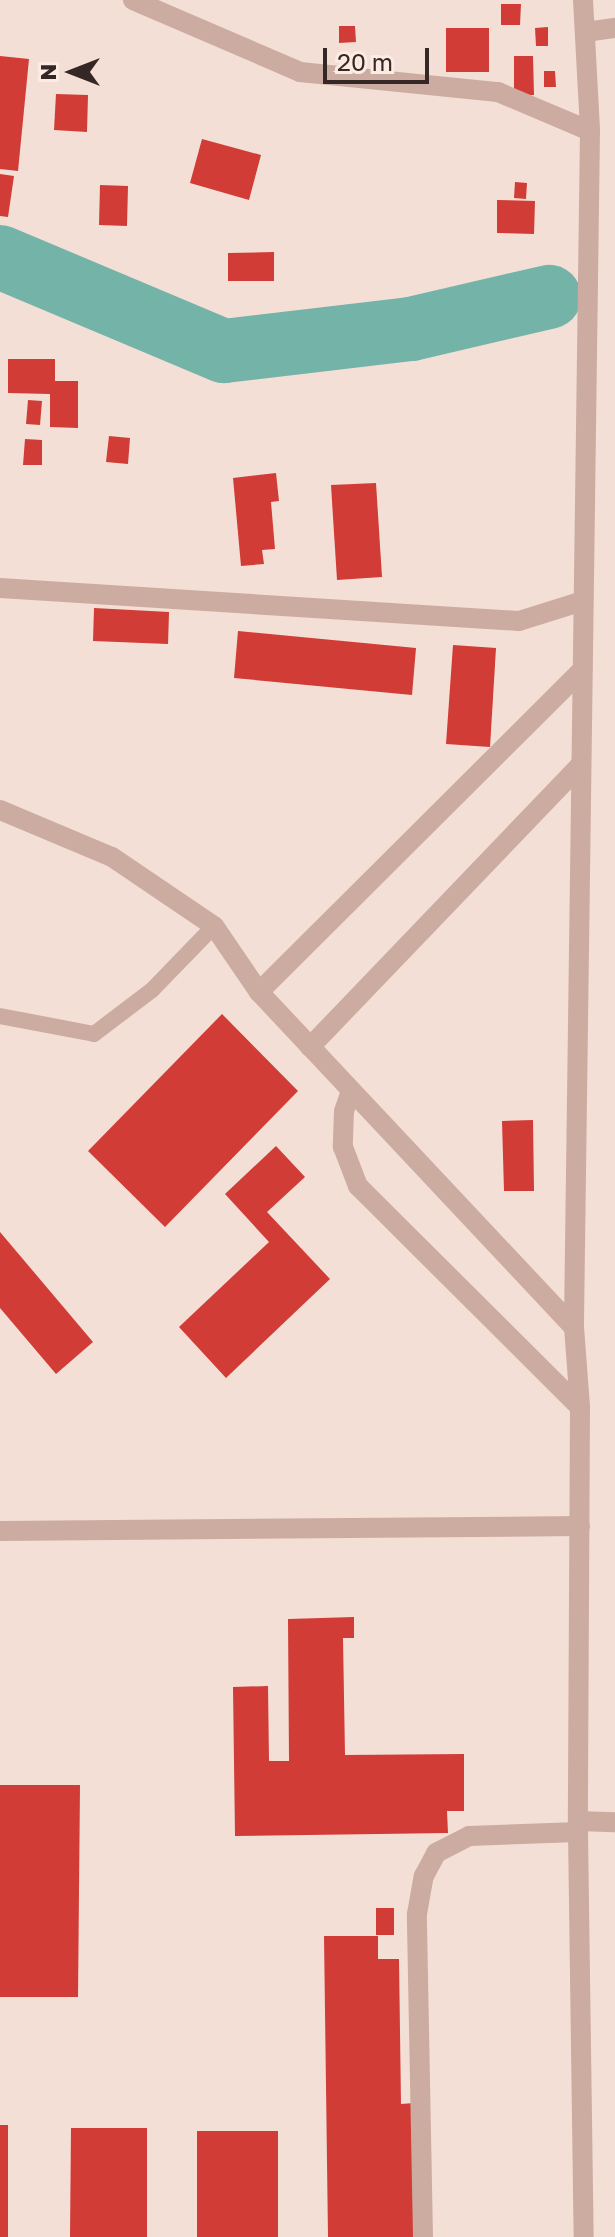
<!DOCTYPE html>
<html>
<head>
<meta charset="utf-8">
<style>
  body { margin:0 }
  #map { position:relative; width:615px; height:2237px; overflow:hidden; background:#f3dfd6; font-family:"Golos Text",sans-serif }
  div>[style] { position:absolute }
  .river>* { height:64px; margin:-32px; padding:0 32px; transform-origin:32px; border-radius:32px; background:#73b3a8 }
  .building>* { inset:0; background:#d13c36 }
  .service>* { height:16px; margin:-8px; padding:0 8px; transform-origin:8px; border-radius:8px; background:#ccaca1 }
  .minor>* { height:20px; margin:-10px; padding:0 10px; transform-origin:10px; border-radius:10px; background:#ccaca1 }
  span { translate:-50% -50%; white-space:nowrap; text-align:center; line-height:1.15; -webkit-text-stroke:7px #fbebe2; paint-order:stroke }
  .north { position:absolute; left:32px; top:32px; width:80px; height:80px; -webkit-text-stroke:6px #fbebe2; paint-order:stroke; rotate:270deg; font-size:22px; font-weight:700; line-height:32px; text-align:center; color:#352725 }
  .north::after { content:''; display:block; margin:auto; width:28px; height:36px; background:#352725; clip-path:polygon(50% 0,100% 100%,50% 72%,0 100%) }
  .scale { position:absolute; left:323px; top:48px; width:106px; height:36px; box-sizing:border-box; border:4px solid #352725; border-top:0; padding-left:10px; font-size:24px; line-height:28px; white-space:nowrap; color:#352725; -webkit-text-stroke:6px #fbebe2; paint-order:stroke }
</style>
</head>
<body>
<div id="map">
  <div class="river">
    <div style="left:0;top:257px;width:243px;rotate:22.8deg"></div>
    <div style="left:224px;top:351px;width:188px;rotate:-6.7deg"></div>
    <div style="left:411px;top:329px;width:142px;rotate:-13.1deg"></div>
  </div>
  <div class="building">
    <div style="clip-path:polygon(501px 4px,521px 4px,520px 25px,501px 25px)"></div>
    <div style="clip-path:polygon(339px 26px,355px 26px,356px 42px,339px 43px)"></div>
    <div style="clip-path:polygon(548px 27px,548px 46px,536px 46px,535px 28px)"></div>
    <div style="clip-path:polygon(446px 28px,489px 28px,489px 72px,446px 72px)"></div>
    <div style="clip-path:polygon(0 56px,29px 59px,18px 171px,0 169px)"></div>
    <div style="clip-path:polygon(514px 56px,533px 56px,534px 95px,514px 95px)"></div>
    <div style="clip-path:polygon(544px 71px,555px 71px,556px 87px,544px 87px)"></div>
    <div style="clip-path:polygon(56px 94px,88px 95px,87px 132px,54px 130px)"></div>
    <div style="clip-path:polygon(202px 139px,261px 155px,249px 200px,190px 183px)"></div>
    <div style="clip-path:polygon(0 174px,14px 176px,8px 217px,0 216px)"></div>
    <div style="clip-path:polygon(515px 182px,527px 183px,526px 199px,514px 198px)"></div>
    <div style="clip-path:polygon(100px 185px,128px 186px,127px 226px,99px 225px)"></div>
    <div style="clip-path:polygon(497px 200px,535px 201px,534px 234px,497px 233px)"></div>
    <div style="clip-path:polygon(274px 252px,274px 281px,228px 281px,228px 253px)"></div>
    <div style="clip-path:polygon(8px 359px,55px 359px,55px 381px,78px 381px,78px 428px,50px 427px,50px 394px,8px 393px)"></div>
    <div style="clip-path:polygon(28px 400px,42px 401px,40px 425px,26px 424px)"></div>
    <div style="clip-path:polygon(109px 436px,130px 438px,128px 464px,106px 462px)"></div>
    <div style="clip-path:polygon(25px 439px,42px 440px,42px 465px,23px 465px)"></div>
    <div style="clip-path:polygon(276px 473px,279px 501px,271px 502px,275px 549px,262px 550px,264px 564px,241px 566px,233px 478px)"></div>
    <div style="clip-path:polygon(376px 483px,382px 577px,337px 580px,331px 485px)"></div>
    <div style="clip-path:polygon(94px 608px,169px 612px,168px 644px,93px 641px)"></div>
    <div style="clip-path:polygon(238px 631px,416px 648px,412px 695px,234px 678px)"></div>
    <div style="clip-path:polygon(453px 645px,496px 648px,490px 747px,446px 744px)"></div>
    <div style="clip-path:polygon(222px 1014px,298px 1091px,165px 1227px,88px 1151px)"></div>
    <div style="clip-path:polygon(533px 1120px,534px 1191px,504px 1191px,502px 1121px)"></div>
    <div style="clip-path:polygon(276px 1146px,305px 1177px,267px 1212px,330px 1279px,226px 1378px,179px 1327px,269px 1242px,225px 1194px)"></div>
    <div style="clip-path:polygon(0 1232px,93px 1342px,56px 1374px,0 1308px)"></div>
    <div style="clip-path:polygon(354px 1617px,354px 1638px,343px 1638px,345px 1755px,464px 1754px,464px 1811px,447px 1811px,448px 1833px,235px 1836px,233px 1687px,268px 1686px,269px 1761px,289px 1761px,288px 1619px)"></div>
    <div style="clip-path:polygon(0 1785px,80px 1785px,78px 1997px,0 1997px)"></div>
    <div style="clip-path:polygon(376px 1908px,394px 1908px,394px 1935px,376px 1935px)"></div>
    <div style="clip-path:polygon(324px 1936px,378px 1936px,378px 1959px,399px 1959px,401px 2104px,414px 2103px,415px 2237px,328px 2237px)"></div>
    <div style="clip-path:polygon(0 2125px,8px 2125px,8px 2237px,0 2237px)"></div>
    <div style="clip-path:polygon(71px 2128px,147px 2128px,147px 2237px,70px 2237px)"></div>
    <div style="clip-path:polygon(197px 2131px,278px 2131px,278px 2237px,197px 2237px)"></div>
  </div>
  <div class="service">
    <div style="left:0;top:1016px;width:96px;rotate:10.8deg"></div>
    <div style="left:94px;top:1034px;width:73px;rotate:-37.2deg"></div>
    <div style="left:152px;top:990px;width:89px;rotate:-45.9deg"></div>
  </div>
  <div class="minor">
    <div style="left:133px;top:0;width:182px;rotate:23.3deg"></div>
    <div style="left:300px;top:72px;width:199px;rotate:5.8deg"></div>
    <div style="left:498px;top:92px;width:100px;rotate:23deg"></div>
    <div style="left:583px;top:0;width:131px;rotate:86.9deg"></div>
    <div style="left:590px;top:131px;width:1196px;rotate:90.77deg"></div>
    <div style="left:574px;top:1327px;width:80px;rotate:85.7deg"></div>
    <div style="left:580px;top:1407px;width:425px;rotate:90.3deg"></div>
    <div style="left:578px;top:1832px;width:405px;rotate:89.2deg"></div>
    <div style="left:585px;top:32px;width:30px;rotate:-8deg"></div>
    <div style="left:0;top:588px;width:520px;rotate:3.64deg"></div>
    <div style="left:519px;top:621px;width:67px;rotate:-17.4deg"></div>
    <div style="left:0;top:810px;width:121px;rotate:22.8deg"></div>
    <div style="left:112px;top:857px;width:123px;rotate:34.1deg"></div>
    <div style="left:214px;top:926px;width:80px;rotate:55.7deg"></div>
    <div style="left:259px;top:992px;width:460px;rotate:46.8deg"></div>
    <div style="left:259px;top:992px;width:457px;rotate:-44.9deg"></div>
    <div style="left:310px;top:1047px;width:390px;rotate:-46.2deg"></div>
    <div style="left:351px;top:1091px;width:21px;rotate:109deg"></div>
    <div style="left:344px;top:1111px;width:36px;rotate:92deg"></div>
    <div style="left:343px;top:1147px;width:42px;rotate:69deg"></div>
    <div style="left:358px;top:1186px;width:313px;rotate:44.9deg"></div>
    <div style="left:0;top:1531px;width:580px;rotate:-0.49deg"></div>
    <div style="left:578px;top:1821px;width:37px;rotate:2deg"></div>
    <div style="left:423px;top:2237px;width:323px;rotate:-91.1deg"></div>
    <div style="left:417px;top:1914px;width:39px;rotate:-80deg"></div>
    <div style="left:424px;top:1876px;width:26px;rotate:-62deg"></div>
    <div style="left:436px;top:1853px;width:37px;rotate:-27deg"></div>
    <div style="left:469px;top:1836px;width:109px;rotate:-2.1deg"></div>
  </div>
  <div class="north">N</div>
  <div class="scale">20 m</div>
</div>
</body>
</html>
